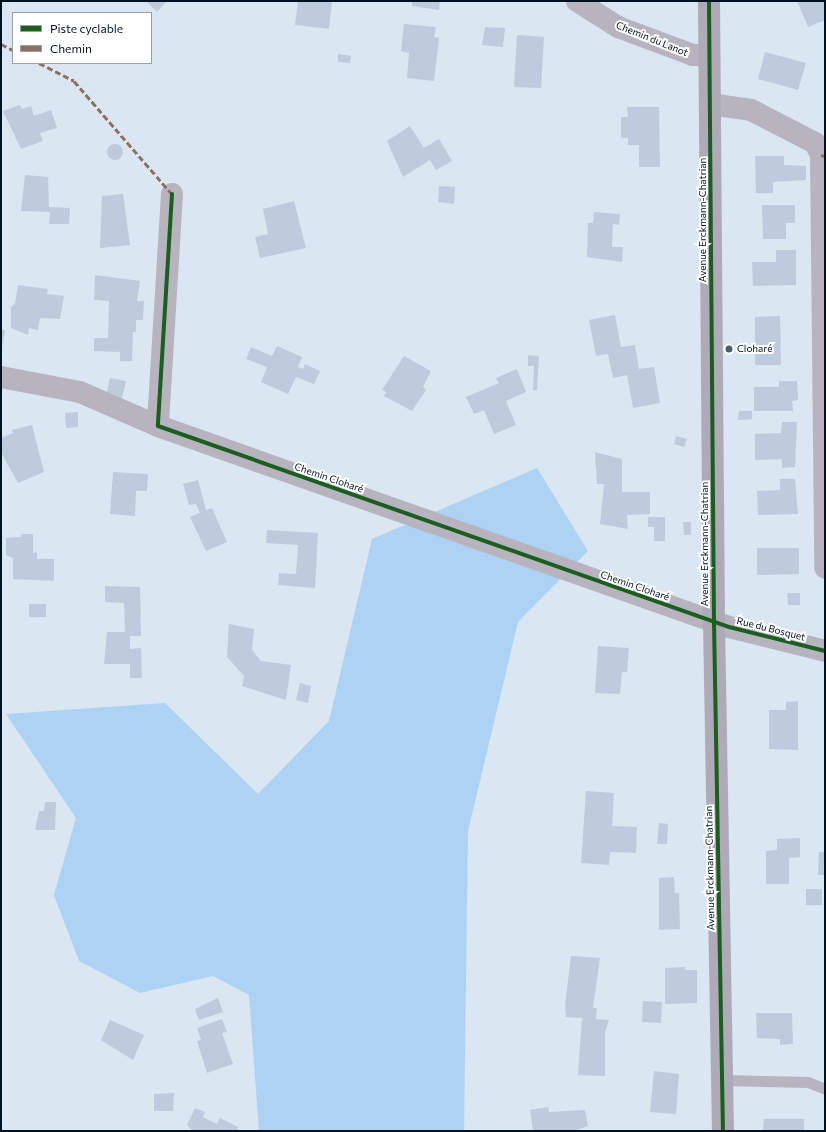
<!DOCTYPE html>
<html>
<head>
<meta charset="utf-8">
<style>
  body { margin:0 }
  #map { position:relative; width:826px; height:1132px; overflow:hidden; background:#dae6f1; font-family:Commissioner,sans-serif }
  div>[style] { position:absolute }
  .green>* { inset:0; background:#add2f3 }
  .building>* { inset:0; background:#bfcadd }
  .round { border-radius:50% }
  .lane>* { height:11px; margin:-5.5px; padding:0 5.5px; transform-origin:5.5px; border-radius:5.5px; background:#b7b4c0 }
  .street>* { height:22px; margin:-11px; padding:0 11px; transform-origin:11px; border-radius:11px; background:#b7b4c0 }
  .secondary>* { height:22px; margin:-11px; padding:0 11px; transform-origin:11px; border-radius:11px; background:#afaab8 }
  .quiet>* { height:3px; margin-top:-1.5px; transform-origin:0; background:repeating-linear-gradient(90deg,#8d6e63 0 6px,transparent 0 9px) }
  .cycleway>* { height:4px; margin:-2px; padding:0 2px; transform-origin:2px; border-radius:2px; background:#1b5e20 }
  .dots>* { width:11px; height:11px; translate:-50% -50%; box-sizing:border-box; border:2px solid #fff; border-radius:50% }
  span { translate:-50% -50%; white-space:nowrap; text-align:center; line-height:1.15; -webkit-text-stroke:4px #fff; paint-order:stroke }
  .street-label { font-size:10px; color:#001121 }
  .poi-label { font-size:10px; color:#001121 }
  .left { translate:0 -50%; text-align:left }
  .frame { position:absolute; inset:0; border:2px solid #001121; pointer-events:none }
  .legend { position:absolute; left:12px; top:12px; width:140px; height:52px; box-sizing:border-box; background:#fff; border:1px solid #99a0a6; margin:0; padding:5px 7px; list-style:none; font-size:12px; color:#001121 }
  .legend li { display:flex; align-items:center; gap:8px; height:20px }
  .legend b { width:20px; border:1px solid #99a0a6 }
</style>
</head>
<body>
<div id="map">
  <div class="green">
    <div style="clip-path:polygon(537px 468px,588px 551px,518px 622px,468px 831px,464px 1131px,259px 1131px,249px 995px,213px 976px,140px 993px,79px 961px,54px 895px,76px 818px,6px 714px,165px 703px,258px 794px,329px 721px,372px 539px)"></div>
  </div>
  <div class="building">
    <div style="clip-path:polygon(146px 1px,167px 1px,157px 12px)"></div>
    <div style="clip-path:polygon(298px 1px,332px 1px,329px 29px,295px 25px)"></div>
    <div style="clip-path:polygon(412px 1px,440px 1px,439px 10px,412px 6px)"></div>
    <div style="clip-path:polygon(797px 1px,824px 1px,825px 20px,808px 27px)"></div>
    <div style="clip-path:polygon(404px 24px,436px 27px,434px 37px,439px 38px,434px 81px,407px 78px,409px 53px,401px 51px)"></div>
    <div style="clip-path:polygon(485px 27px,505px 28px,503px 47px,482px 45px)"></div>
    <div style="clip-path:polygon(517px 35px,544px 37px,541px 88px,514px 87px)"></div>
    <div style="clip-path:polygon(765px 52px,806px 63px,798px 90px,758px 79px)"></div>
    <div style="clip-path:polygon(338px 54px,351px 56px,350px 63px,338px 62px)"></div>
    <div style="clip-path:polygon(20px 105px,22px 109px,31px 106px,34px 116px,51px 110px,57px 128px,40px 133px,43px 141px,21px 149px,3px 111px)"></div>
    <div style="clip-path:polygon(627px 107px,659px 107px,660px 167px,639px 167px,639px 145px,628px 145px,628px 138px,621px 138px,621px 117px,628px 117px)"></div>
    <div style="clip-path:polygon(410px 126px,424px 148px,439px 139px,452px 161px,436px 170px,430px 160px,403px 177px,387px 141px)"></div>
    <div class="round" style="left:107px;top:144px;width:16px;height:16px"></div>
    <div style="clip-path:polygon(755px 156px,784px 156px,784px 165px,806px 166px,806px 180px,773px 182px,773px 193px,756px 193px)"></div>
    <div style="clip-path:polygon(25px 175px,48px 177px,49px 207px,70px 208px,69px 224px,49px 224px,50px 212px,21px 211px)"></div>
    <div style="clip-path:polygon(439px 186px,455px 187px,454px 204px,438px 202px)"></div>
    <div style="clip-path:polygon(123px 194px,130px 245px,100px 248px,102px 196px)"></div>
    <div style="clip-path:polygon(294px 201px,306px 248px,260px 258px,255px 237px,268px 234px,263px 209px)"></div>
    <div style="clip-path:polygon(762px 205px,795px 205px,795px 223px,786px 223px,786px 239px,763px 239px)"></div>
    <div style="clip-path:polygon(594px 212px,620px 214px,619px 225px,613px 224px,612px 247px,623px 247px,622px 262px,587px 257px,588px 223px,593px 223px)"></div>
    <div style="clip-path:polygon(776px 250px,796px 250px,796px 285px,753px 286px,752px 262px,776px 262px)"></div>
    <div style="clip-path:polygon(95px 275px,140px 281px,137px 301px,144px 301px,143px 320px,136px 320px,136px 332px,133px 332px,132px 361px,120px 361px,120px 352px,94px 351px,94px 338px,108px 338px,109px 301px,94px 300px)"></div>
    <div style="clip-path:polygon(18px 285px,48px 289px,47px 294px,64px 296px,60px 319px,40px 318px,38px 330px,29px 328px,28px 335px,11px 328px,11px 307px,15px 304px)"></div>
    <div style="clip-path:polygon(615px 315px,621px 347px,635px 345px,639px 369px,654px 367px,660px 403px,633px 408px,627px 375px,613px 378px,608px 354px,596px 356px,589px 320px)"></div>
    <div style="clip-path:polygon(780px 316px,781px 365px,755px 365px,755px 317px)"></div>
    <div style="clip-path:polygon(1px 330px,5px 330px,2px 347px,1px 346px)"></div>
    <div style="clip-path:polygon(277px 346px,302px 357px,298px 367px,303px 369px,305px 364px,320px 371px,314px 384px,296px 377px,288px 394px,261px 382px,267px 367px,246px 359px,251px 347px,272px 356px)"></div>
    <div style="clip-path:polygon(528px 355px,539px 356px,537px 390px,533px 390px,534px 366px,528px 366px)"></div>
    <div style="clip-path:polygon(404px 356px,431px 371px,423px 387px,426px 390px,412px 411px,384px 396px,386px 392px,382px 390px)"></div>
    <div style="clip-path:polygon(517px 369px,526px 392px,506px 401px,516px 425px,494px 434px,484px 410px,474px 414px,466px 397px,499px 383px,496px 378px)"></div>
    <div style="clip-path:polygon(110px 378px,126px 381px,121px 403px,105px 400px)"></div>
    <div style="clip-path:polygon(779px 381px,797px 381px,798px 400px,792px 401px,793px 411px,754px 411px,754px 387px,779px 387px)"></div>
    <div style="clip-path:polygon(739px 411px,752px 411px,752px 419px,738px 420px)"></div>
    <div style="clip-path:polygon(78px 412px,78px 427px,66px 428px,65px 413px)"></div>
    <div style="clip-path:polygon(782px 422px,797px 422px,795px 467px,782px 468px,782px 459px,755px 460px,755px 434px,781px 433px)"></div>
    <div style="clip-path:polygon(32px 425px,44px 472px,18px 483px,1px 452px,1px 438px,13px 433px,12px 430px)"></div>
    <div style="clip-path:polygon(676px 436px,687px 439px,684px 447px,674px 444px)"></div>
    <div style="clip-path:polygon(595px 452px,622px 459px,622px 492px,650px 492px,650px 514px,627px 515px,628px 529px,600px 524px,604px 484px,597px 484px)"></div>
    <div style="clip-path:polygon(113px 472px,148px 474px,147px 491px,136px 491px,135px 516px,110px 514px)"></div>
    <div style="clip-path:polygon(780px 479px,795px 479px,798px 514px,758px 515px,757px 491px,780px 490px)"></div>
    <div style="clip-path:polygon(198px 480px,206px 510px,212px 508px,227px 542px,206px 551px,190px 517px,200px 513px,196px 504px,189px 505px,183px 484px)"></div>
    <div style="clip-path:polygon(648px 517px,665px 517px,665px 541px,654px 541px,654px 527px,648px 527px)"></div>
    <div style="clip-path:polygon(683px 522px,691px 522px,691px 535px,684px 535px)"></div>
    <div style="clip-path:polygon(267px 530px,318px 533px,315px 588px,278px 585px,279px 573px,296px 574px,298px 545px,266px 543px)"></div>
    <div style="clip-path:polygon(21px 534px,33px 534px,33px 553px,37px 552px,37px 559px,54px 559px,54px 581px,13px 579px,13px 558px,6px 555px,6px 538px,21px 537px)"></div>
    <div style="clip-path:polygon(757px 548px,799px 548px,799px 574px,757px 575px)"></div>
    <div style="clip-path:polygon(105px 586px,140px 587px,141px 636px,130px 636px,130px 649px,141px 648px,142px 678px,130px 678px,130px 664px,104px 664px,107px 632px,125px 632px,124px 603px,105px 602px)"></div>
    <div style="clip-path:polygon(787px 593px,800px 593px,800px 605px,788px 605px)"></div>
    <div style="clip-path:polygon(29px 604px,46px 604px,46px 617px,29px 617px)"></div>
    <div style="clip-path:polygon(229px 624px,254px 629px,252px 650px,261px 661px,291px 665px,286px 700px,242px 686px,244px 676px,227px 657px)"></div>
    <div style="clip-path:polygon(598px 646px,629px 648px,627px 672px,622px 672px,620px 694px,595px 693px)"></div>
    <div style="clip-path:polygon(300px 683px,311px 686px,308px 703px,296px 700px)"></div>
    <div style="clip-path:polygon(798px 701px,798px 750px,769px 749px,769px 710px,786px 710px,786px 702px)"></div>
    <div style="clip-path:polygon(586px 791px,614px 793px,612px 826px,637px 827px,636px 853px,610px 852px,609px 865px,581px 863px)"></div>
    <div style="clip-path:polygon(45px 802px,56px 802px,55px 830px,35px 830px,39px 811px,44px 811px)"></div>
    <div style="clip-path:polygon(659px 823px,668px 824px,667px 844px,657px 844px)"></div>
    <div style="clip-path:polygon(800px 838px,800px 857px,789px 858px,789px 884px,766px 884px,766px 851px,777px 850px,777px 839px)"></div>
    <div style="clip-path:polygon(819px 852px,825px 852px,825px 875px,818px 875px)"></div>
    <div style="clip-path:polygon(674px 877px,675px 893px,679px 893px,680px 929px,659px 930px,659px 878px)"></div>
    <div style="clip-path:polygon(806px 889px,822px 889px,822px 905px,806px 905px)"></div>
    <div style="clip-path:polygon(571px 956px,600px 958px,593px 1008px,597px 1008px,596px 1019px,609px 1020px,605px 1032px,605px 1076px,578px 1075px,582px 1018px,566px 1017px,565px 1005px)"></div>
    <div style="clip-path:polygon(685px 967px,685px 970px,697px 970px,697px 1003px,665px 1004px,665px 968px)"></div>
    <div style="clip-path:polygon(218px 998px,223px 1012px,199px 1020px,195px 1009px)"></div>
    <div style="clip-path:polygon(643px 1001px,662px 1002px,661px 1023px,642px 1022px)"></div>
    <div style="clip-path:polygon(756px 1013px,792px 1013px,793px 1044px,780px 1045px,780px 1039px,757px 1038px)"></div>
    <div style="clip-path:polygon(222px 1019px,227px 1032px,222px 1033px,233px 1064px,207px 1073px,197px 1041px,201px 1040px,197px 1028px)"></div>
    <div style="clip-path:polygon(110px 1020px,144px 1035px,133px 1060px,101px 1040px)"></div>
    <div style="clip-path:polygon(654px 1071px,679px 1074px,676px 1114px,650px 1112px)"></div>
    <div style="clip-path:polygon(174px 1093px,173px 1111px,154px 1111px,154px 1094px)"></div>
    <div style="clip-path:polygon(548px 1107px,549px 1112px,585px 1110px,588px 1126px,573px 1131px,533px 1131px,530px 1110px)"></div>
    <div style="clip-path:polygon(195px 1108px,205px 1112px,203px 1117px,217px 1124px,220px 1118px,238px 1127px,237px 1131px,193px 1131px,187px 1125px)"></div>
    <div style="clip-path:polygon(764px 1119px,804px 1119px,804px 1131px,763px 1131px)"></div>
  </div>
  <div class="lane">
    <div style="left:722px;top:1080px;width:86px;rotate:1.3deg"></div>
    <div style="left:808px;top:1082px;width:18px;rotate:22deg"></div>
  </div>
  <div class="street">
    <div style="left:577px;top:1px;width:49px;rotate:32.4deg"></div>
    <div style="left:618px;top:27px;width:80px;rotate:20.5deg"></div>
    <div style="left:693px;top:55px;width:16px"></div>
    <div style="left:710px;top:104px;width:41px;rotate:8.3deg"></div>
    <div style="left:751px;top:110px;width:72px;rotate:27.3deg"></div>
    <div style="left:815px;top:143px;width:13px;rotate:63deg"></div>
    <div style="left:821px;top:155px;width:413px;rotate:89.4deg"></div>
    <div style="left:172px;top:194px;width:232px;rotate:93.5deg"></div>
    <div style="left:158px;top:426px;width:605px;rotate:19.39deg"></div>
    <div style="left:729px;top:627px;width:99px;rotate:14deg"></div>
    <div style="left:1px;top:377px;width:80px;rotate:10.8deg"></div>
    <div style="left:80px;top:392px;width:85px;rotate:23.6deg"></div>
  </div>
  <div class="secondary">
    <div style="left:709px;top:1px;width:621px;rotate:89.54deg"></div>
    <div style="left:714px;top:622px;width:509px;rotate:88.99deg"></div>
  </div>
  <div class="quiet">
    <div style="left:1px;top:44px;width:13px;rotate:27deg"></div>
    <div style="left:39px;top:63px;width:39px;rotate:27deg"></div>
    <div style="left:74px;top:81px;width:150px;rotate:49.1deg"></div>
    <div style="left:821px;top:155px;width:4px;rotate:14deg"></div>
  </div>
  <div class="cycleway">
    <div style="left:709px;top:1px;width:621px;rotate:89.54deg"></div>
    <div style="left:714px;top:622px;width:509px;rotate:88.99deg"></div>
    <div style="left:172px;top:194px;width:232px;rotate:93.5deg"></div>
    <div style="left:158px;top:426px;width:605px;rotate:19.39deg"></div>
    <div style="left:729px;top:627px;width:99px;rotate:14deg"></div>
  </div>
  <div class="dots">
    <div style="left:729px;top:349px;background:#4c5c6a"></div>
  </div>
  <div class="street-label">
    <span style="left:652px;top:39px;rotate:22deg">Chemin du Lanot</span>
    <span style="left:703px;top:220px;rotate:-90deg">Avenue Erckmann-Chatrian</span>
    <span style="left:329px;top:478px;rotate:19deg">Chemin Cloharé</span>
    <span style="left:705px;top:544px;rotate:-90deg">Avenue Erckmann-Chatrian</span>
    <span style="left:635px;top:586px;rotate:19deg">Chemin Cloharé</span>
    <span style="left:771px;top:629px;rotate:14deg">Rue du Bosquet</span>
    <span style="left:710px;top:868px;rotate:-91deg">Avenue Erckmann-Chatrian</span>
  </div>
  <div class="poi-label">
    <span class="left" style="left:737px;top:349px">Cloharé</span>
  </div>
  <div class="frame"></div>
  <ul class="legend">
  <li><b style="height:5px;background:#1b5e20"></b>Piste cyclable</li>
  <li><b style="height:5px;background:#8d6e63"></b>Chemin</li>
  </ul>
</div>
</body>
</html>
